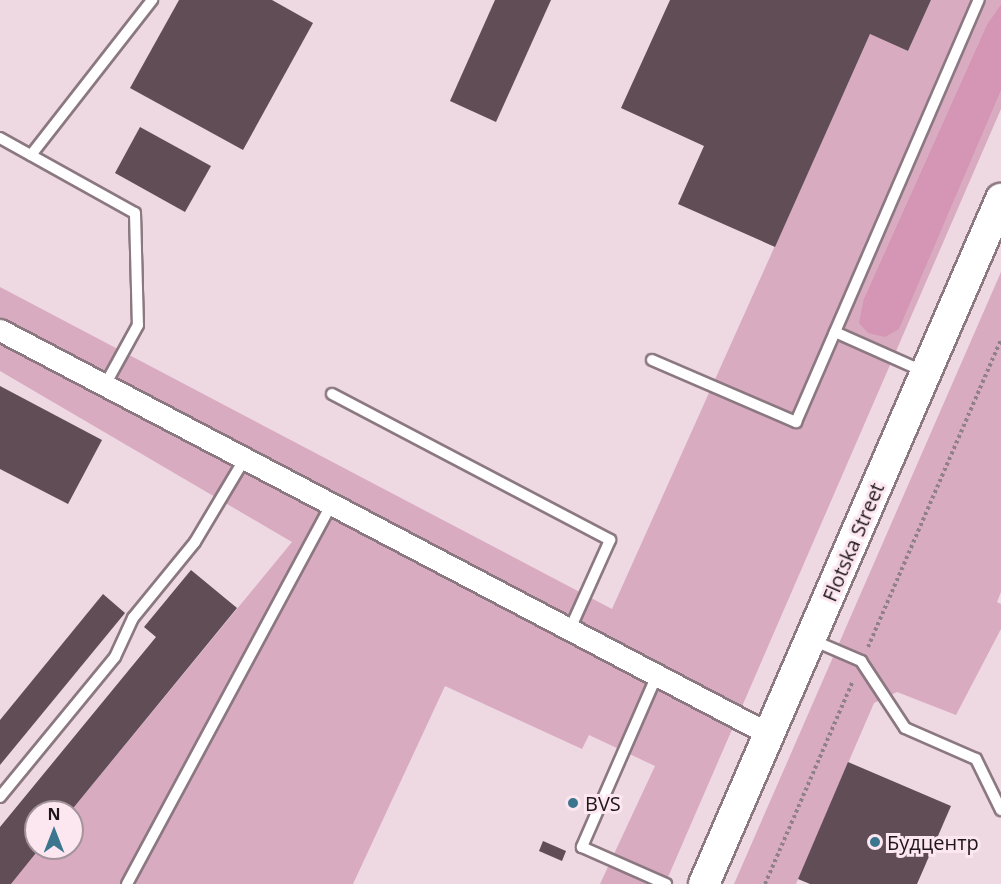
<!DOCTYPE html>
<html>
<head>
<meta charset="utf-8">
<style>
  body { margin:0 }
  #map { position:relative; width:1001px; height:884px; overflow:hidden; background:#eed8e2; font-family:"Open Sans",sans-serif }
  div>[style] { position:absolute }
  .green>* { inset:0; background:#d9abc0 }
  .forest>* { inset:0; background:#d595b4 }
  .building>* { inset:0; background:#604d56 }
  .path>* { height:4px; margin-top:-2px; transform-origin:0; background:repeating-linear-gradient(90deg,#908087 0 3px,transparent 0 6px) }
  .roads { filter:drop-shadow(2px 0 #8b7880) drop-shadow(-2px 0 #8b7880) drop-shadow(0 2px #8b7880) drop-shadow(0 -2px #8b7880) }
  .lane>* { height:10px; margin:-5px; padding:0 5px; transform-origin:5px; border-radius:5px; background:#fff }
  .street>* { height:21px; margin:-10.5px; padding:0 10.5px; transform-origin:10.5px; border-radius:10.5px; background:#fff }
  .secondary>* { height:30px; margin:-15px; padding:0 15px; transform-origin:15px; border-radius:15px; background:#fff }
  .dots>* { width:16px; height:16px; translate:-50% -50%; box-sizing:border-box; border:3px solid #fce6ef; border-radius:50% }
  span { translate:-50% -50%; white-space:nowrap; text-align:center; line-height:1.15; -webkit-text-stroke:6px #fce6ef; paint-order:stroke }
  .street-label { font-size:20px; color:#1e161a }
  .poi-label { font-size:20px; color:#1e161a }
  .left { translate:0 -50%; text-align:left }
  .north { position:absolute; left:24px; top:800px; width:60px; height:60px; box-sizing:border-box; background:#fce6ef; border:2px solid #a3939a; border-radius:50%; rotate:0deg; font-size:16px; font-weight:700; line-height:24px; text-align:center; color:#1e161a }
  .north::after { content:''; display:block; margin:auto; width:21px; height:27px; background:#3b758e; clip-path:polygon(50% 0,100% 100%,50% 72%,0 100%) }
</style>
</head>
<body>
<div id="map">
  <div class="green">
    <div style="clip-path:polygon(931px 0,1001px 0,1001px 4px,987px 24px,864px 298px,899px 328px,1001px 91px,1001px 109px,665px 884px,600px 884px,655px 766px,589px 735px,582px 749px,445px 686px,353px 884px,11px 884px,40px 848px,72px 848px,70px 812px,292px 542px,0 371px,0 287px,612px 609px,870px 34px,908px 51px)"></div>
    <div style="clip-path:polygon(1001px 272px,1001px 592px,997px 602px,1001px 604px,1001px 629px,956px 715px,897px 692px,874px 703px,796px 884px,734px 884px)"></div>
  </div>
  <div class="forest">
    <div style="clip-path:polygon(1001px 4px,1001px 91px,899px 329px,885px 337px,868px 333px,859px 323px,864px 298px,987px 24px)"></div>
  </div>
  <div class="building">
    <div style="clip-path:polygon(179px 0,272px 0,313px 23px,243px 150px,130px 88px)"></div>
    <div style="clip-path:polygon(495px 0,551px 0,496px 122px,450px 101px)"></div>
    <div style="clip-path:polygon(670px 0,931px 0,908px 51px,870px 34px,775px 247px,678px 204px,704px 146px,621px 108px)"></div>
    <div style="clip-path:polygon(140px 127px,211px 166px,185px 212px,115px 173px)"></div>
    <div style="clip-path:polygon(0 386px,102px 440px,68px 504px,0 469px)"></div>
    <div style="clip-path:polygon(191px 570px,237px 608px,70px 812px,36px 812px,36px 848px,40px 848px,11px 884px,0 884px,0 827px,156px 637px,144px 627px)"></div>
    <div style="clip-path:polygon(103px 594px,125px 613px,0 765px,0 720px)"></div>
    <div style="clip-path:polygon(848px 762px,951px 806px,917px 884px,810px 884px,798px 879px)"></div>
    <div style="clip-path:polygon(543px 841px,566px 851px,562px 861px,539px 851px)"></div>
  </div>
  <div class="path">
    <div style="left:868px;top:647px;width:335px;rotate:-66.6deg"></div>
    <div style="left:765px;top:884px;width:221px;rotate:-66.6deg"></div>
  </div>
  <div class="roads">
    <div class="lane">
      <div style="left:0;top:138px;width:154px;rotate:29.1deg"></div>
      <div style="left:135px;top:213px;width:112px;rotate:88.5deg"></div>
      <div style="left:138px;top:325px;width:68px;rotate:118.8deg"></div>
      <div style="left:31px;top:155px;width:197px;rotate:-52deg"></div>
      <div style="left:835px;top:332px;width:98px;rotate:24deg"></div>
      <div style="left:652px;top:360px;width:157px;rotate:23.3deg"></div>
      <div style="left:796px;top:422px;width:460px;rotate:-66.6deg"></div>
      <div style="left:332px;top:394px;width:314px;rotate:27.7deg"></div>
      <div style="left:610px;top:540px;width:98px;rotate:114.2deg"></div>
      <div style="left:810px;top:639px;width:56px;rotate:23.3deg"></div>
      <div style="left:861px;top:661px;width:80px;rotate:56.7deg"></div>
      <div style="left:905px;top:728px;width:77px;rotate:23.6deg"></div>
      <div style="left:976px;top:759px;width:57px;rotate:63.9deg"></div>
      <div style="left:657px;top:675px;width:188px;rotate:113.6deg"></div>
      <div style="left:582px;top:847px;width:92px;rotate:23.8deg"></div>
      <div style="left:0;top:797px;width:181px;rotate:-50.6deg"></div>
      <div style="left:115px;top:657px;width:43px;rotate:-65.2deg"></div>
      <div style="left:133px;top:618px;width:98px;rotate:-50.8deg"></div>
      <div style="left:195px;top:542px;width:98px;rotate:-59.2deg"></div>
      <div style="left:127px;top:884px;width:432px;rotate:-61.7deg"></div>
    </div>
    <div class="street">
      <div style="left:0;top:330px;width:869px;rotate:27.72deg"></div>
    </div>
    <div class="secondary">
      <div style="left:704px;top:884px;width:747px;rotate:-66.56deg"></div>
    </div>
  </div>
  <div class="dots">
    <div style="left:573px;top:803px;background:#3b758e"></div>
    <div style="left:875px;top:842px;background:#3b758e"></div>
  </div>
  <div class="street-label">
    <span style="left:853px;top:542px;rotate:-67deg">Flotska Street</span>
  </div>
  <div class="poi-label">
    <span class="left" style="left:585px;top:803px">BVS</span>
    <span class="left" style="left:887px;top:842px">Будцентр</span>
  </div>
  <div class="north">N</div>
</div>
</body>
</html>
